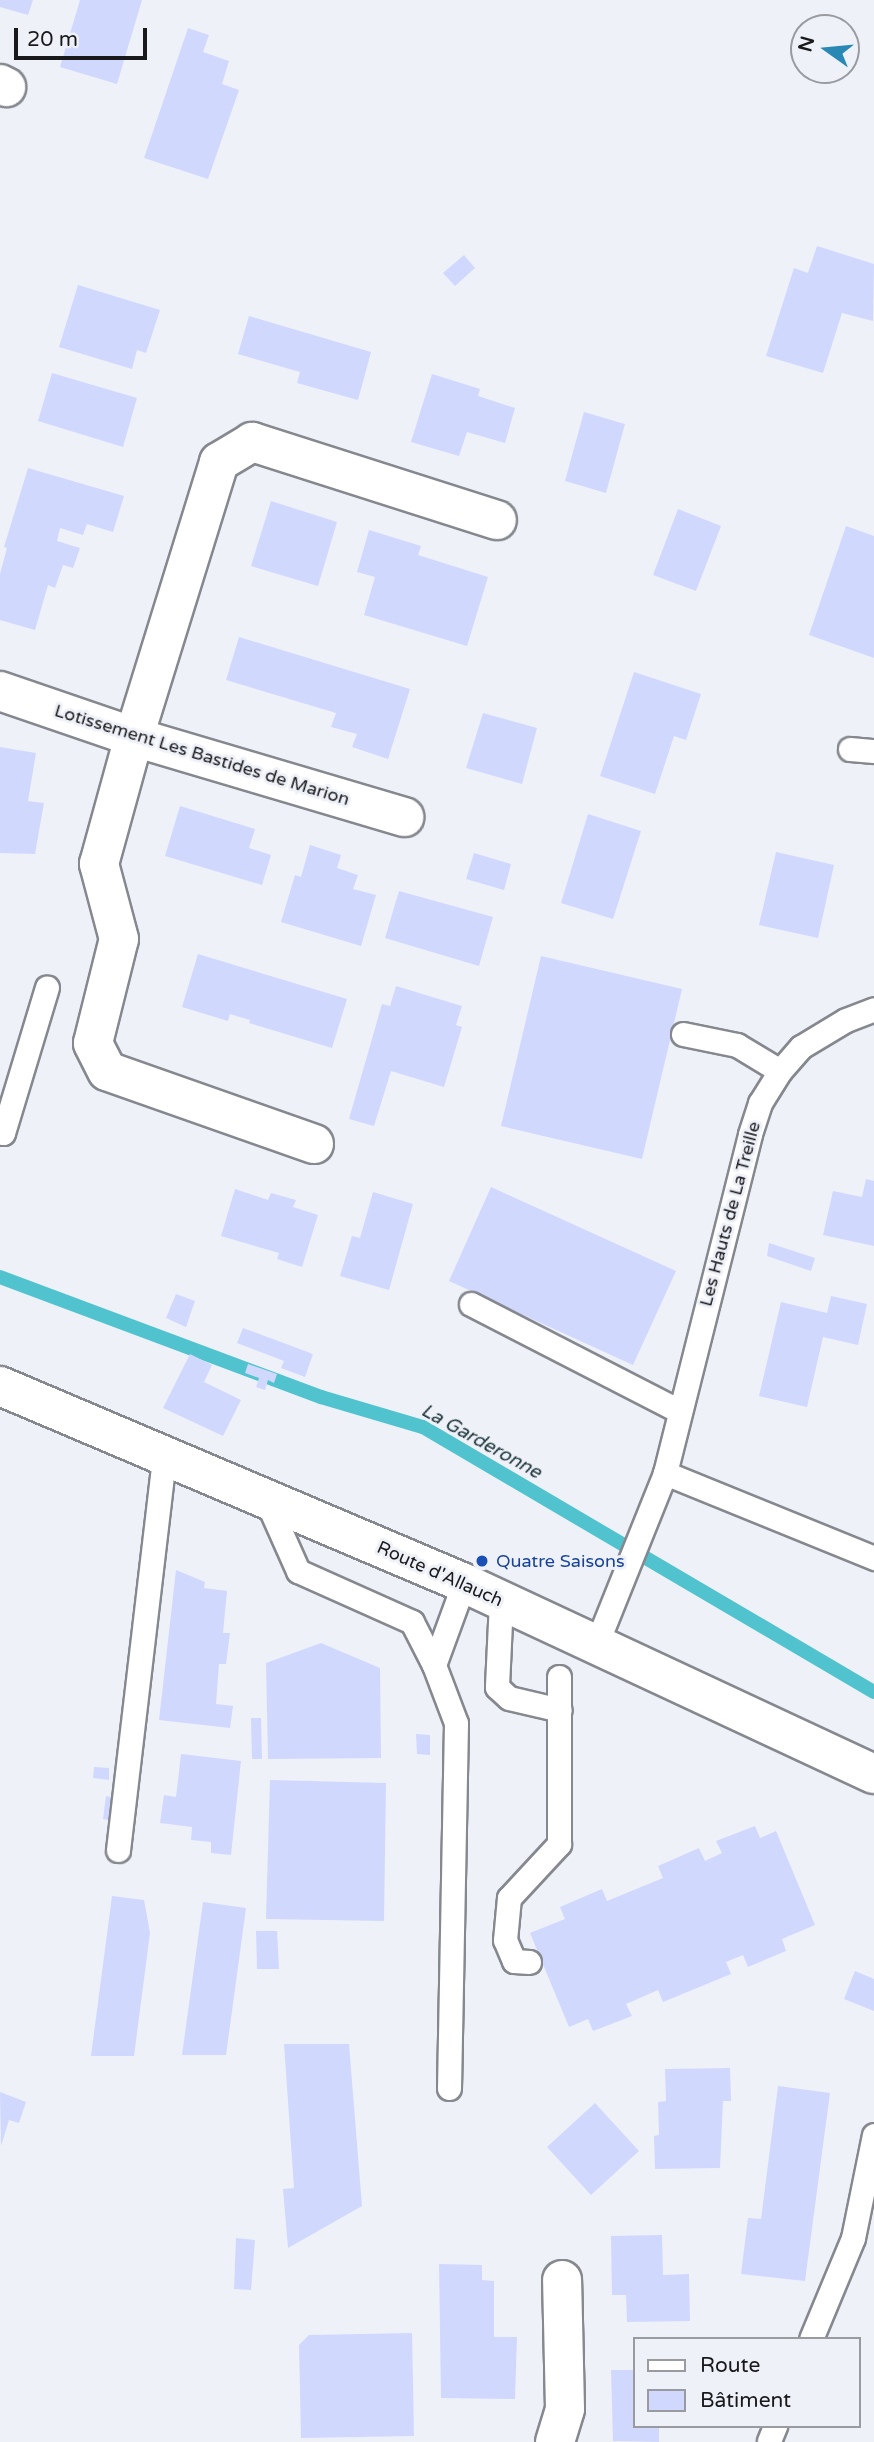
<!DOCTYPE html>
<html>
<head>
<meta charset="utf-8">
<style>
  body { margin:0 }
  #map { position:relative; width:874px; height:2442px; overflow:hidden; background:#eff1f9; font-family:"Varela Round",sans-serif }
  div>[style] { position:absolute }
  .stream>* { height:14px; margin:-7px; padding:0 7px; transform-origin:7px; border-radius:7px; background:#50c3cf }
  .building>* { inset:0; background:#d1d8fe }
  .roads { filter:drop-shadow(2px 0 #86888f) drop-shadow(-2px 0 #86888f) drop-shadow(0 2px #86888f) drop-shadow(0 -2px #86888f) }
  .service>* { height:23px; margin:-11.5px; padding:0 11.5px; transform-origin:11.5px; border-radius:11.5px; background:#fff }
  .minor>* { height:38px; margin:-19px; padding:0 19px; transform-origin:19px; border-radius:19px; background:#fff }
  .secondary>* { height:38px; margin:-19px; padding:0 19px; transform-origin:19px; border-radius:19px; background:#fff }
  .dots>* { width:19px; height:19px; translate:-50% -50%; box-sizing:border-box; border:4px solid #eff1f9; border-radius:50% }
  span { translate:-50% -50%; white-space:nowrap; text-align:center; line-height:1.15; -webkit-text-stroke:6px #eff1f9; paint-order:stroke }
  .street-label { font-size:18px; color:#19191c }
  .transit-label { font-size:18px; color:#164399 }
  .left { translate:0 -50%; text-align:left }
  .water-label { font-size:19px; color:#1a3437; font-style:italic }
  .legend { position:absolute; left:633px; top:2337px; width:228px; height:91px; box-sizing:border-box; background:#eff1f9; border:2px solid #999ba1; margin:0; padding:9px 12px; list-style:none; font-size:21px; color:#19191c }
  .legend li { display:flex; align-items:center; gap:14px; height:35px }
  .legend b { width:35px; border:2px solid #999ba1 }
  .north { position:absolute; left:790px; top:14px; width:70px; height:70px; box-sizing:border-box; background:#eff1f9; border:2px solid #999ba1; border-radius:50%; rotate:285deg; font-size:19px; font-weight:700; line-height:28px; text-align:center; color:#19191c }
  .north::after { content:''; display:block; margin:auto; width:24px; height:32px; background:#2989b4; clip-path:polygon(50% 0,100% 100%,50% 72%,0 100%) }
  .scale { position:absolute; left:14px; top:28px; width:133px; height:32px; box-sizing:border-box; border:4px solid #19191c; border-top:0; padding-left:9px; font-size:21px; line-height:24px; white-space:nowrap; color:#19191c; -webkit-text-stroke:5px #eff1f9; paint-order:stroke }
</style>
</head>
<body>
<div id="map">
  <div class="stream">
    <div style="left:0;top:1277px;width:343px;rotate:20.5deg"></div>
    <div style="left:321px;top:1397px;width:106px;rotate:16.4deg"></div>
    <div style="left:423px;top:1427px;width:523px;rotate:30.44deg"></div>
  </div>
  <div class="building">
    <div style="clip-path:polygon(0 0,33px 0,28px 15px,0 7px)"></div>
    <div style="clip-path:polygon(80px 0,142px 0,117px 84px,60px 67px)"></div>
    <div style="clip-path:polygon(188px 28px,209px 35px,203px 52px,229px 61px,222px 84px,239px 90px,208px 179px,144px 158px)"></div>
    <div style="clip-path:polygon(817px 246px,874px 264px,873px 321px,842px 313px,823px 373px,766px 356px,794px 268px,808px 273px)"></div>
    <div style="clip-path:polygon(464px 255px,475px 268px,455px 286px,443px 273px)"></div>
    <div style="clip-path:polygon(78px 285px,160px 310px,146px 353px,137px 350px,132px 369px,59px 347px)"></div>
    <div style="clip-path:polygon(249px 316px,371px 352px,358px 400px,297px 383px,300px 372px,238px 354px)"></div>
    <div style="clip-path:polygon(52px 373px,137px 398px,123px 447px,38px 421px)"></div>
    <div style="clip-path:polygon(432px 374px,480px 389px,478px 396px,515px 408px,505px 443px,467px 432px,459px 456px,411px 442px)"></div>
    <div style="clip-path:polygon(584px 412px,625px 424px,606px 493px,565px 481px)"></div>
    <div style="clip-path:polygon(28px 468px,124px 496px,113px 532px,87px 524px,83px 535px,60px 528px,57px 541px,80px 548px,73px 568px,63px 565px,55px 588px,48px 585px,35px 630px,0 620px,0 574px,7px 548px,4px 547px)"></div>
    <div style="clip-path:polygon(271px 501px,337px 522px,318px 586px,251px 566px)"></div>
    <div style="clip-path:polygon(678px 509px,721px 526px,696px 591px,653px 575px)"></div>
    <div style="clip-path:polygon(846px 526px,874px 536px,874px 658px,809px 635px)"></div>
    <div style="clip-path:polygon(369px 530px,421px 546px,418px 555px,488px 577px,467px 646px,364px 615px,375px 577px,357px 572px)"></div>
    <div style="clip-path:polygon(239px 637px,410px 689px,388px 759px,352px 747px,357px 734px,331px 727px,336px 713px,226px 680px)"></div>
    <div style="clip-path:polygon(634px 672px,701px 694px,686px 740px,674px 736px,655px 794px,600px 776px)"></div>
    <div style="clip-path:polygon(483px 713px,537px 728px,522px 784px,466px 768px)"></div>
    <div style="clip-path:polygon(0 747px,36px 753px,28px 801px,44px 803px,35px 854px,0 853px)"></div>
    <div style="clip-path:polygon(180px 806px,255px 829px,249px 848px,271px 855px,262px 885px,165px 856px)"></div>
    <div style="clip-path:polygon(588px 814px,641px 831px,613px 919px,561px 903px)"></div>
    <div style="clip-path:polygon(310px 845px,341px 855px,337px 868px,358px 875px,353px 889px,376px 895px,361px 946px,281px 922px,295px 875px,301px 877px)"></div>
    <div style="clip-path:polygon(776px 852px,834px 865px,818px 938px,759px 925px)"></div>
    <div style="clip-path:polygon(474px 853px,511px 864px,504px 890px,466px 879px)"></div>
    <div style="clip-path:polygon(399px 891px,493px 917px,479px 966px,385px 938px)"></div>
    <div style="clip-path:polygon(198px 954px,347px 999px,332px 1048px,249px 1023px,250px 1020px,230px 1014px,228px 1021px,182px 1007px)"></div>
    <div style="clip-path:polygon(541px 956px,682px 989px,642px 1159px,501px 1126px)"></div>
    <div style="clip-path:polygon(396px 986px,462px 1006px,456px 1025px,462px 1027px,444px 1087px,391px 1071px,374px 1126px,349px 1119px,382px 1004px,390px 1006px)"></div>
    <div style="clip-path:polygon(866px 1179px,874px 1181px,874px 1246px,823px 1235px,833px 1191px,862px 1197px)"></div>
    <div style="clip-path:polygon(491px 1187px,676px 1271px,633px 1365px,449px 1281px)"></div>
    <div style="clip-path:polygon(235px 1189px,268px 1200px,271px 1193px,296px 1200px,293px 1207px,318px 1215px,302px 1267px,277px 1259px,279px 1253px,221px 1236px)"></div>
    <div style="clip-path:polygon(373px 1192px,413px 1204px,389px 1290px,340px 1276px,352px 1236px,360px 1238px)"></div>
    <div style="clip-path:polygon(769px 1243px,815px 1258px,811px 1271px,767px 1256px)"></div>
    <div style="clip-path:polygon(176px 1294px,195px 1301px,186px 1327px,166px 1318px)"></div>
    <div style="clip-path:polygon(831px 1296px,867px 1304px,858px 1345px,823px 1337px,807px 1407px,759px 1396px,781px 1302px,827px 1313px)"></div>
    <div style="clip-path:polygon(243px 1328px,313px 1354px,305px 1377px,281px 1368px,284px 1361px,237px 1343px)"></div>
    <div style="clip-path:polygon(190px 1354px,212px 1365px,204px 1382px,241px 1400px,223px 1436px,163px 1408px)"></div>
    <div style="clip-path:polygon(248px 1364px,277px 1374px,274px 1383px,268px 1380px,265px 1390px,256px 1387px,259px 1378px,245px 1373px)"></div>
    <div style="clip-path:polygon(176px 1570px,205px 1582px,204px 1588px,227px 1591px,223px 1633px,230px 1633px,226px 1664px,219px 1664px,216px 1704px,233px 1706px,230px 1728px,159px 1720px)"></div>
    <div style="clip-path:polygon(321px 1643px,380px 1668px,381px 1758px,268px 1759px,266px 1663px)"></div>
    <div style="clip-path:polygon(251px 1718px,261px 1718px,262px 1759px,252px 1759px)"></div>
    <div style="clip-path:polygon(416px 1734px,430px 1735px,430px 1755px,417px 1754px)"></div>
    <div style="clip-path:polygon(181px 1754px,241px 1761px,231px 1855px,211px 1853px,211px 1842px,191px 1840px,192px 1827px,160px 1823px,164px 1795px,176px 1797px)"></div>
    <div style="clip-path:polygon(94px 1767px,109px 1768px,109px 1780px,93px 1778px)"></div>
    <div style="clip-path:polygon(270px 1780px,386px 1783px,384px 1921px,266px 1919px)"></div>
    <div style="clip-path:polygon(106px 1796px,119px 1799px,114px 1828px,109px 1828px,109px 1820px,103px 1819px)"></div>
    <div style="clip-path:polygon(755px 1826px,760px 1838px,776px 1831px,815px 1925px,782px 1939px,786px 1951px,748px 1967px,743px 1955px,726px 1962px,731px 1974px,663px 2002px,658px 1990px,626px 2004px,632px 2016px,593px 2031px,588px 2019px,569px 2027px,530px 1933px,565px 1919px,560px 1907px,602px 1889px,607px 1901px,663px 1878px,658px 1866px,699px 1848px,705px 1861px,722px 1853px,716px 1841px)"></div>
    <div style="clip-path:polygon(112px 1896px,144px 1900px,150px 1933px,134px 2056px,91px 2056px)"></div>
    <div style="clip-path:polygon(203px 1902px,246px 1908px,226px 2055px,182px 2055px)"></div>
    <div style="clip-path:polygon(256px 1931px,277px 1931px,279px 1969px,257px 1969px)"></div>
    <div style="clip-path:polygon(855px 1971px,874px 1979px,874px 2011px,844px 1999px)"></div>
    <div style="clip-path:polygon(284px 2044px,349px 2044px,362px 2206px,288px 2248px,283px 2189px,294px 2188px)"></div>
    <div style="clip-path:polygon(730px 2068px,731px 2101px,723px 2101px,720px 2168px,655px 2169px,654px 2136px,659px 2135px,658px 2102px,666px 2101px,665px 2069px)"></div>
    <div style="clip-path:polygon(778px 2086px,830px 2093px,805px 2281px,741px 2274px,748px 2218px,761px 2219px)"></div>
    <div style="clip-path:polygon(0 2092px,26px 2102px,19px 2123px,9px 2120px,1px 2146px)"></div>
    <div style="clip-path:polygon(595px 2103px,639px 2151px,591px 2195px,547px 2147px)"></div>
    <div style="clip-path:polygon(662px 2235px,663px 2275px,689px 2274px,690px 2321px,627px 2322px,626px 2295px,612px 2295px,611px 2236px)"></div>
    <div style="clip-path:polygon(236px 2238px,255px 2240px,251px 2290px,234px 2289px)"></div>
    <div style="clip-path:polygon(439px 2264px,482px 2265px,482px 2280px,494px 2281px,494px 2337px,517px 2337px,515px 2399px,441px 2398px)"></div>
    <div style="clip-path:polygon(412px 2333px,414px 2436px,301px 2438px,299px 2345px,309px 2335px)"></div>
    <div style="clip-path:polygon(611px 2370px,634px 2370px,634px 2426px,659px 2426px,659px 2442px,613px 2441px)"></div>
  </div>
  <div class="roads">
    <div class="service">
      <div style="left:850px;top:749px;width:24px;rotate:5deg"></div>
      <div style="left:683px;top:1034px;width:55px;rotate:11.5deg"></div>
      <div style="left:737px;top:1045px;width:50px;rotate:31.2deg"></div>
      <div style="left:0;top:1132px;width:3px;rotate:18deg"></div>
      <div style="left:3px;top:1133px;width:152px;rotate:-73.2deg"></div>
      <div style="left:471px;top:1304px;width:234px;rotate:27.2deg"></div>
      <div style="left:665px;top:1473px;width:226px;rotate:22.1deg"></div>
      <div style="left:266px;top:1499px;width:79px;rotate:66deg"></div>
      <div style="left:298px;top:1571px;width:125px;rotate:24.1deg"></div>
      <div style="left:412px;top:1622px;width:48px;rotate:62.9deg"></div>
      <div style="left:501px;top:1601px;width:86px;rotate:92.7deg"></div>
      <div style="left:497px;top:1687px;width:16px;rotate:43deg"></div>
      <div style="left:509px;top:1698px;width:52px;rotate:13.2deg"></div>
      <div style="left:596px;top:1645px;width:185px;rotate:-68.1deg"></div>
      <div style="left:665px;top:1473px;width:349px;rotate:-75.9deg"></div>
      <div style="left:750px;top:1134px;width:33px;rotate:-72deg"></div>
      <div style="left:760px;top:1103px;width:38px;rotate:-58deg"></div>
      <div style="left:780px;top:1071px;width:32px;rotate:-49deg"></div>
      <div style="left:801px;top:1047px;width:52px;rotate:-31deg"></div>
      <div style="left:846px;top:1020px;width:30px;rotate:-21deg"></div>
      <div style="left:118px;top:1850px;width:397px;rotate:-83.3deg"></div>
      <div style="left:529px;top:1962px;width:15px;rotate:-176deg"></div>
      <div style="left:514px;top:1961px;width:23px;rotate:-113deg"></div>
      <div style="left:505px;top:1940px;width:42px;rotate:-84.6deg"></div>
      <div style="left:509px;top:1898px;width:74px;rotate:-47.2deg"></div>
      <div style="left:559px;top:1844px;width:167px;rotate:-90deg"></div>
      <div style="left:449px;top:2088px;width:365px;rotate:-88.9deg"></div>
      <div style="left:456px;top:1723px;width:62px;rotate:-110.8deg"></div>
      <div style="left:434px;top:1665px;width:87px;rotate:-69.9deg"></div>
      <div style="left:811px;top:2339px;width:109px;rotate:-67.4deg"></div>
      <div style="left:853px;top:2238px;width:105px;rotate:-78.5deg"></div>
      <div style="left:769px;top:2441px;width:16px;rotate:-68deg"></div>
    </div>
    <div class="minor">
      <div style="left:0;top:84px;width:7px;rotate:27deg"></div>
      <div style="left:0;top:691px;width:142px;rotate:18.9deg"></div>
      <div style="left:134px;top:737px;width:282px;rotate:16.5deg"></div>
      <div style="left:314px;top:1144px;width:219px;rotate:-160.6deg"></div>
      <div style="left:107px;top:1071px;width:31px;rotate:-117deg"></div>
      <div style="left:93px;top:1043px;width:107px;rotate:-76deg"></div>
      <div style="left:119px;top:939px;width:78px;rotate:-104.9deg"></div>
      <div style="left:99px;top:864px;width:132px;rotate:-74.6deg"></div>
      <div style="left:134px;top:737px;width:288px;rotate:-72.8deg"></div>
      <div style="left:219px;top:462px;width:39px;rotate:-31deg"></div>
      <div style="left:252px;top:442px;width:257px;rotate:17.7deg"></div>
      <div style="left:555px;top:2442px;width:34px;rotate:-73deg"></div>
      <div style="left:565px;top:2409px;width:129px;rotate:-91.3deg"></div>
    </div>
    <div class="secondary">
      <div style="left:0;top:1386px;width:504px;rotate:23deg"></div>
      <div style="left:464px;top:1583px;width:452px;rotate:25deg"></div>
    </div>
  </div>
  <div class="dots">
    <div style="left:482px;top:1561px;background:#1a4fb4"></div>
  </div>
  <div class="street-label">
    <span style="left:202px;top:755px;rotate:17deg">Lotissement Les Bastides de Marion</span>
    <span style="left:730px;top:1214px;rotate:-75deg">Les Hauts de La Treille</span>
    <span style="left:440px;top:1574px;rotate:24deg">Route d'Allauch</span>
  </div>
  <div class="transit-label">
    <span class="left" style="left:496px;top:1561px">Quatre Saisons</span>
  </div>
  <div class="water-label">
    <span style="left:481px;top:1442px;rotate:29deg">La Garderonne</span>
  </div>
  <ul class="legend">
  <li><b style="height:9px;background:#fff"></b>Route</li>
  <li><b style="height:19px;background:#d1d8fe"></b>Bâtiment</li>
  </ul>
  <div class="north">N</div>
  <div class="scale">20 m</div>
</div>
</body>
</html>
